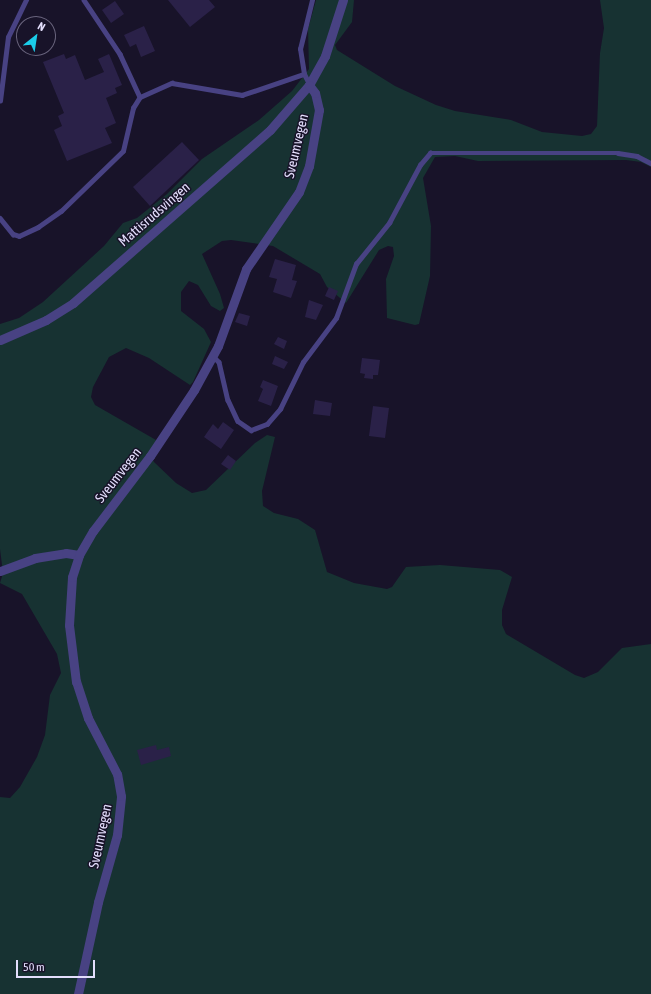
<!DOCTYPE html>
<html>
<head>
<meta charset="utf-8">
<style>
  body { margin:0 }
  #map { position:relative; width:651px; height:994px; overflow:hidden; background:#181329; font-family:"Asap Condensed",sans-serif }
  div>[style] { position:absolute }
  .green>* { inset:0; background:#173232 }
  .building>* { inset:0; background:#2a2148 }
  .lane>* { height:4.5px; margin:-2.25px; padding:0 2.25px; transform-origin:2.25px; border-radius:2.25px; background:#484283 }
  .street>* { height:9px; margin:-4.5px; padding:0 4.5px; transform-origin:4.5px; border-radius:4.5px; background:#484283 }
  span { translate:-50% -50%; white-space:nowrap; text-align:center; line-height:1.15; -webkit-text-stroke:3px #181329; paint-order:stroke }
  .street-label { font-size:14px; color:#e3defc }
  .north { position:absolute; left:16px; top:16px; width:40px; height:40px; box-sizing:border-box; background:#181329; border:1px solid #69647d; border-radius:50%; rotate:30deg; font-size:11px; font-weight:700; line-height:16px; text-align:center; color:#e3defc }
  .north::after { content:''; display:block; margin:auto; width:14px; height:18px; background:#1bcdea; clip-path:polygon(50% 0,100% 100%,50% 72%,0 100%) }
  .scale { position:absolute; left:16px; top:960px; width:79px; height:18px; box-sizing:border-box; border:2px solid #e3defc; border-top:0; padding-left:5px; font-size:12px; line-height:14px; white-space:nowrap; color:#e3defc; -webkit-text-stroke:3px #181329; paint-order:stroke }
</style>
</head>
<body>
<div id="map">
  <div class="green">
    <div style="clip-path:polygon(316px 0,354px 0,352px 22px,335px 45px,337px 50px,395px 86px,436px 105px,455px 111px,511px 120px,542px 132px,582px 136px,591px 134px,597px 126px,600px 53px,604px 28px,600px 0,651px 0,651px 167px,641px 162px,626px 160px,478px 161px,455px 156px,435px 157px,423px 178px,431px 226px,430px 276px,419px 324px,415px 325px,387px 318px,386px 279px,394px 256px,393px 247px,388px 246px,379px 250px,346px 303px,327px 287px,320px 274px,273px 246px,231px 240px,222px 241px,202px 254px,220px 294px,224px 308px,220px 311px,211px 306px,198px 285px,189px 281px,181px 292px,181px 311px,204px 329px,211px 342px,193px 382px,190px 385px,149px 358px,126px 348px,109px 357px,93px 387px,91px 397px,95px 405px,156px 440px,152px 458px,154px 462px,176px 483px,192px 493px,206px 490px,255px 443px,267px 435px,275px 437px,262px 491px,263px 506px,274px 513px,298px 519px,315px 530px,327px 572px,354px 583px,387px 589px,392px 587px,406px 567px,440px 565px,500px 570px,512px 577px,502px 610px,502px 625px,506px 634px,575px 675px,584px 678px,598px 672px,622px 648px,651px 644px,651px 994px,0 994px,0 797px,10px 798px,20px 787px,37px 757px,45px 735px,50px 695px,61px 673px,57px 654px,22px 594px,0 583px,3px 573px,0 549px,0 324px,19px 318px,43px 302px,104px 246px,123px 223px,137px 218px,167px 194px,202px 159px,259px 120px,292px 91px,309px 69px,308px 29px)"></div>
  </div>
  <div class="building">
    <div style="clip-path:polygon(168px 0,209px 0,215px 7px,190px 27px)"></div>
    <div style="clip-path:polygon(115px 1px,124px 14px,111px 23px,102px 10px)"></div>
    <div style="clip-path:polygon(144px 26px,155px 51px,141px 57px,136px 44px,130px 47px,124px 35px)"></div>
    <div style="clip-path:polygon(64px 54px,66px 59px,75px 55px,85px 80px,104px 72px,98px 59px,109px 54px,122px 85px,115px 88px,117px 93px,106px 98px,116px 123px,105px 128px,112px 143px,67px 161px,54px 130px,62px 126px,58px 116px,64px 113px,43px 62px)"></div>
    <div style="clip-path:polygon(182px 142px,199px 160px,150px 206px,133px 187px)"></div>
    <div style="clip-path:polygon(275px 259px,296px 265px,292px 280px,297px 281px,291px 298px,273px 292px,277px 279px,269px 277px)"></div>
    <div style="clip-path:polygon(329px 287px,338px 291px,334px 300px,325px 296px)"></div>
    <div style="clip-path:polygon(309px 300px,323px 305px,316px 320px,305px 317px)"></div>
    <div style="clip-path:polygon(239px 313px,250px 316px,247px 326px,235px 322px)"></div>
    <div style="clip-path:polygon(278px 337px,287px 341px,284px 349px,274px 344px)"></div>
    <div style="clip-path:polygon(275px 356px,288px 362px,284px 369px,272px 364px)"></div>
    <div style="clip-path:polygon(362px 358px,380px 360px,378px 375px,373px 375px,373px 379px,364px 378px,365px 374px,360px 373px)"></div>
    <div style="clip-path:polygon(263px 380px,278px 386px,271px 406px,258px 401px,263px 389px,260px 387px)"></div>
    <div style="clip-path:polygon(315px 400px,332px 403px,330px 416px,313px 414px)"></div>
    <div style="clip-path:polygon(373px 406px,389px 408px,385px 438px,369px 436px)"></div>
    <div style="clip-path:polygon(223px 422px,234px 430px,221px 449px,204px 437px,213px 424px,218px 429px)"></div>
    <div style="clip-path:polygon(228px 455px,236px 461px,230px 470px,221px 464px)"></div>
    <div style="clip-path:polygon(156px 745px,157px 750px,169px 747px,171px 756px,141px 765px,137px 750px)"></div>
  </div>
  <div class="lane">
    <div style="left:84px;top:0;width:65px;rotate:56.3deg"></div>
    <div style="left:120px;top:54px;width:47px;rotate:65.1deg"></div>
    <div style="left:309px;top:84px;width:11px;rotate:-117deg"></div>
    <div style="left:304px;top:74px;width:25px;rotate:-99deg"></div>
    <div style="left:300px;top:49px;width:50px;rotate:-76.2deg"></div>
    <div style="left:0;top:101px;width:64px;rotate:-82.9deg"></div>
    <div style="left:8px;top:37px;width:41px;rotate:-64.1deg"></div>
    <div style="left:0;top:218px;width:21px;rotate:51deg"></div>
    <div style="left:13px;top:234px;width:6px;rotate:18deg"></div>
    <div style="left:19px;top:236px;width:21px;rotate:-25deg"></div>
    <div style="left:38px;top:227px;width:28px;rotate:-35deg"></div>
    <div style="left:61px;top:211px;width:86px;rotate:-44.1deg"></div>
    <div style="left:123px;top:151px;width:44px;rotate:-76.9deg"></div>
    <div style="left:133px;top:108px;width:13px;rotate:-58deg"></div>
    <div style="left:140px;top:97px;width:35px;rotate:-24deg"></div>
    <div style="left:172px;top:83px;width:71px;rotate:9.7deg"></div>
    <div style="left:242px;top:95px;width:65px;rotate:-18.7deg"></div>
    <div style="left:213px;top:356px;width:8px;rotate:45deg"></div>
    <div style="left:219px;top:362px;width:39px;rotate:77deg"></div>
    <div style="left:228px;top:400px;width:23px;rotate:65deg"></div>
    <div style="left:238px;top:421px;width:16px;rotate:35deg"></div>
    <div style="left:251px;top:430px;width:17px;rotate:-21deg"></div>
    <div style="left:267px;top:424px;width:20px;rotate:-49deg"></div>
    <div style="left:280px;top:409px;width:52px;rotate:-63.9deg"></div>
    <div style="left:303px;top:362px;width:55px;rotate:-53.1deg"></div>
    <div style="left:336px;top:318px;width:58px;rotate:-69.7deg"></div>
    <div style="left:356px;top:264px;width:53px;rotate:-51.2deg"></div>
    <div style="left:389px;top:223px;width:66px;rotate:-61.9deg"></div>
    <div style="left:420px;top:165px;width:16px;rotate:-50deg"></div>
    <div style="left:430px;top:153px;width:188px"></div>
    <div style="left:618px;top:153px;width:19px;rotate:9deg"></div>
    <div style="left:637px;top:156px;width:16px;rotate:27deg"></div>
  </div>
  <div class="street">
    <div style="left:0;top:340px;width:50px;rotate:-23.5deg"></div>
    <div style="left:46px;top:320px;width:32px;rotate:-32deg"></div>
    <div style="left:73px;top:303px;width:262px;rotate:-41.3deg"></div>
    <div style="left:270px;top:130px;width:60px;rotate:-49.1deg"></div>
    <div style="left:309px;top:85px;width:33px;rotate:-61deg"></div>
    <div style="left:325px;top:56px;width:59px;rotate:-72.2deg"></div>
    <div style="left:0;top:571px;width:37px;rotate:-20deg"></div>
    <div style="left:35px;top:558px;width:31px;rotate:-9deg"></div>
    <div style="left:66px;top:553px;width:13px;rotate:9deg"></div>
    <div style="left:78px;top:994px;width:94px;rotate:-77.7deg"></div>
    <div style="left:98px;top:902px;width:70px;rotate:-74.2deg"></div>
    <div style="left:117px;top:835px;width:39px;rotate:-84deg"></div>
    <div style="left:121px;top:796px;width:22px;rotate:-100deg"></div>
    <div style="left:117px;top:774px;width:63px;rotate:-117.4deg"></div>
    <div style="left:88px;top:718px;width:38px;rotate:-108deg"></div>
    <div style="left:76px;top:682px;width:57px;rotate:-97deg"></div>
    <div style="left:69px;top:625px;width:48px;rotate:-86.4deg"></div>
    <div style="left:72px;top:577px;width:23px;rotate:-72deg"></div>
    <div style="left:79px;top:555px;width:28px;rotate:-60deg"></div>
    <div style="left:93px;top:531px;width:94px;rotate:-52.8deg"></div>
    <div style="left:150px;top:456px;width:79px;rotate:-56.3deg"></div>
    <div style="left:194px;top:390px;width:50px;rotate:-61.4deg"></div>
    <div style="left:218px;top:346px;width:82px;rotate:-70deg"></div>
    <div style="left:246px;top:269px;width:93px;rotate:-55.5deg"></div>
    <div style="left:299px;top:192px;width:28px;rotate:-69deg"></div>
    <div style="left:309px;top:166px;width:57px;rotate:-79.9deg"></div>
    <div style="left:319px;top:110px;width:17px;rotate:-103deg"></div>
    <div style="left:315px;top:93px;width:10px;rotate:-127deg"></div>
  </div>
  <div class="street-label">
    <span style="left:296px;top:146px;rotate:-77deg">Sveumvegen</span>
    <span style="left:154px;top:214px;rotate:-41deg">Mattisrudsvingen</span>
    <span style="left:118px;top:475px;rotate:-52deg">Sveumvegen</span>
    <span style="left:100px;top:836px;rotate:-78deg">Sveumvegen</span>
  </div>
  <div class="north">N</div>
  <div class="scale">50 m</div>
</div>
</body>
</html>
